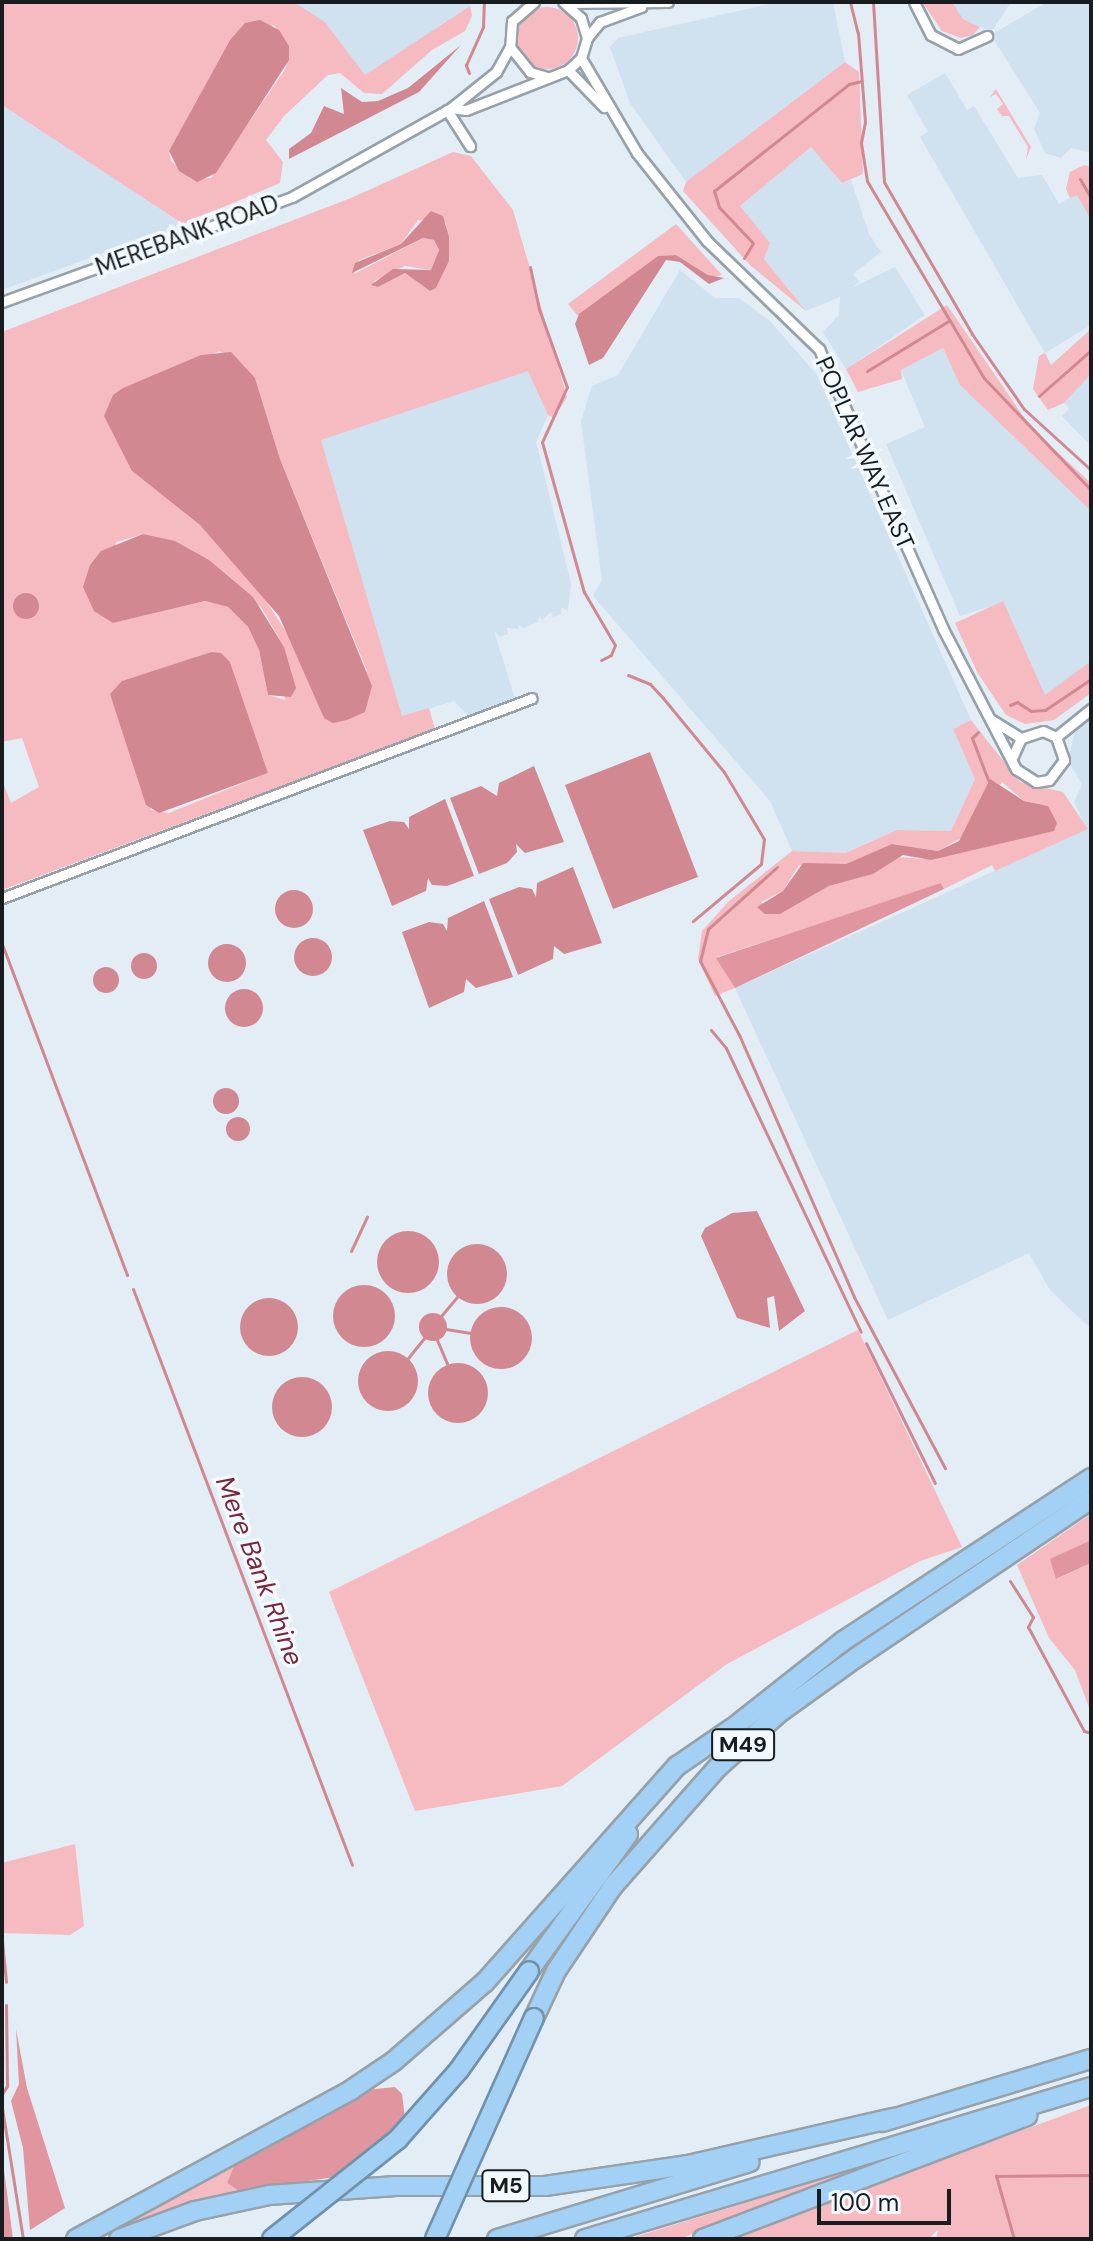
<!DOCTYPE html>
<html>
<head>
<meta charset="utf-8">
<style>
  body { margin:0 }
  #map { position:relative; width:1093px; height:2241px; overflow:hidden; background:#e2edf6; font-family:"DM Sans",sans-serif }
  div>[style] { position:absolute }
  .built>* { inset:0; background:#d0e1ef }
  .green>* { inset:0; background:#f6bac1 }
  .round { border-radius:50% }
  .forest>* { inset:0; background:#e1959f }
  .water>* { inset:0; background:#d28891 }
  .stream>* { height:3px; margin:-1.5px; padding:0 1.5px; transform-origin:1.5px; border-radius:1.5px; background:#d28891 }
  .roads { filter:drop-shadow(2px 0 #97a1a9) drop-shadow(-2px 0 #97a1a9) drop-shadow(0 2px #97a1a9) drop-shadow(0 -2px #97a1a9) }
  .minor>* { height:9px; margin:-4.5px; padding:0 4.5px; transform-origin:4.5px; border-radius:4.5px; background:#fff }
  .motorway>* { height:18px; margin:-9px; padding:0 9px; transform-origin:9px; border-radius:9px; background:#a3d1f5 }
  .bridges { filter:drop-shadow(2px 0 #7292aa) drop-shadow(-2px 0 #7292aa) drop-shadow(0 2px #7292aa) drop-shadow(0 -2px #7292aa) }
  .motorway-bridge>* { height:18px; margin:-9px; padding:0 9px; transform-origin:9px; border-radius:9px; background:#a3d1f5 }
  span { translate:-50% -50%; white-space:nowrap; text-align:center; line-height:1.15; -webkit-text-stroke:7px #f3faff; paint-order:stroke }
  .shield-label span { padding:2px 6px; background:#f3faff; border:2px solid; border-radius:6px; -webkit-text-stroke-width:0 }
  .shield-label { font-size:22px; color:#181c1f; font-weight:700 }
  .street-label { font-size:24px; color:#181c1f }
  .water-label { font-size:26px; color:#7d2438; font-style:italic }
  .frame { position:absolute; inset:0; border:4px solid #181c1f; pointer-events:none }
  .scale { position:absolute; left:817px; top:2189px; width:134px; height:36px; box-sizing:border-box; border:4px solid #181c1f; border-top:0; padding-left:10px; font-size:24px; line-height:28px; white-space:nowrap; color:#181c1f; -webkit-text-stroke:6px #f3faff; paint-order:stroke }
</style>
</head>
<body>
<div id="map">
  <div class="built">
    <div style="clip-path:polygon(294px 2px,469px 2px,470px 6px,365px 76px,325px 22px)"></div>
    <div style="clip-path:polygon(778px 2px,833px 2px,845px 62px,686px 182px,630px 103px,610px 47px,618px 38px)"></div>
    <div style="clip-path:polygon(952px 2px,1011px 2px,991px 32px,963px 19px)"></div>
    <div style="clip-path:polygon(1047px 2px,1091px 2px,1091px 153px,1071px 148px,1061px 158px,1045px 153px,1034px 129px,1040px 113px,991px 35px)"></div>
    <div style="clip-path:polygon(945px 73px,967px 110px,974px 106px,1018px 178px,1042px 175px,1059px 204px,1076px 194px,1091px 220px,1091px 325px,1045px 353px,920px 137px,928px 132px,907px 95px)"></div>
    <div style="clip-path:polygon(2px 105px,183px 224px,2px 290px)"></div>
    <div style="clip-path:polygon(811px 147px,842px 183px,851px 180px,869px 234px,881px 252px,853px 274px,859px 282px,852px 288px,895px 267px,925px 315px,846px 369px,823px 332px,839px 315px,840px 297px,806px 311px,764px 259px,740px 206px)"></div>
    <div style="clip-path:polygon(680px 270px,715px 298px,739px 298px,770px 321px,817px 375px,971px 720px,953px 729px,975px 779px,951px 831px,897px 830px,844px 853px,792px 851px,770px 801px,593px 596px,602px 580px,581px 421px,592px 386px,618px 375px)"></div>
    <div style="clip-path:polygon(943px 348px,960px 385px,1091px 511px,1091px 661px,1045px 696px,1003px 602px,960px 616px,886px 444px,925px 427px,901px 370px)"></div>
    <div style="clip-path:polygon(529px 370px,548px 415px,536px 442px,571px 583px,568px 611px,562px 607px,561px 614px,553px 617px,551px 612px,542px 620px,539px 616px,538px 622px,523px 628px,518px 624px,519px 629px,507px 628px,508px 634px,500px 637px,494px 631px,515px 699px,469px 716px,454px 701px,402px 717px,321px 440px)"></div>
    <div style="clip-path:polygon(1091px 374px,1091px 446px,1062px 416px,1069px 409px,1064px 403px)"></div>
    <div style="clip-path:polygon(1091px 717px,1091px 1329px,1050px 1290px,1029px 1253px,888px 1320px,735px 988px,1087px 829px,1074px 802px,1082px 785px,1068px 760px,1075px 732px)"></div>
  </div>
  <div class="green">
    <div style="clip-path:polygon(evenodd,2px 2px,294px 2px,325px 22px,365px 75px,470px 6px,472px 16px,465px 31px,432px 50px,382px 94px,364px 93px,340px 73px,328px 75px,284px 116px,266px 140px,283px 162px,280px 183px,183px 224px,2px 105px,2px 2px,274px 25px,289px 46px,286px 68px,211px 178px,191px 179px,171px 161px,169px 151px,230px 40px,274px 25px)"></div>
    <div style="clip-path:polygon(952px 2px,963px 19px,980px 27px,973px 35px,961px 38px,942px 31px,923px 3px)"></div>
    <div class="round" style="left:516px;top:7px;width:62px;height:62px"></div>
    <div style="clip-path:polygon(845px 62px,859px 72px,863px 174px,842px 183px,811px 147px,740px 206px,770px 243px,764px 259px,806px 311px,750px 265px,683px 191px,686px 182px)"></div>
    <div style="clip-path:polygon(996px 89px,1031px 147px,1026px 160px,1028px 147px,1009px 116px,1002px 116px,997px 109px,1003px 104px,996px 94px,990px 97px)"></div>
    <div style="clip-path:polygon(evenodd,453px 152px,471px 156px,513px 210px,567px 397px,554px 418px,548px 415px,528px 371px,321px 440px,402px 716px,429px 708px,435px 729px,2px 890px,2px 780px,11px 803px,39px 787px,22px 738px,2px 742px,2px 332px,351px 198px,453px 152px,418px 220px,446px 223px,449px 261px,436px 288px,430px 291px,405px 273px,378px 287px,374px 281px,405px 266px,431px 270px,439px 250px,434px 240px,423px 238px,354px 274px,359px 260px,401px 244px,418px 220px,453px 152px,220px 351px,255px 378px,280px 459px,367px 671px,324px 718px,296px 647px,253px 581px,200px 525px,132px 471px,123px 388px,220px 351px,453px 152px,143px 534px,261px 607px,284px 647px,285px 700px,268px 695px,259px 650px,248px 627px,228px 607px,205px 601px,113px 623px,116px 542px,143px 534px,453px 152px,211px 652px,230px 662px,268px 773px,169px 813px,151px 810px,110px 694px,123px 681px,211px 652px)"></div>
    <div style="clip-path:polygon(1084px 165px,1091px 167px,1091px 220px,1077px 195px,1070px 198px,1066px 189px,1070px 172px)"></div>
    <div style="clip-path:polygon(676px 224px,722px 275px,711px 277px,676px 255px,658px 256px,578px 316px,568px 304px)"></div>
    <div style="clip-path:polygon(947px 305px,1032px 429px,1091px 483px,1091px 511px,960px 385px,943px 348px,901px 370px,902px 379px,858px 392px,846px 369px)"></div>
    <div style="clip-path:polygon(1091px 329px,1091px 374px,1064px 403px,1048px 410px,1033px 389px,1039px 356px,1045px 353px,1051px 365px)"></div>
    <div style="clip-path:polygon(1003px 601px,1045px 695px,1091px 661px,1091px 693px,1054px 720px,1025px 724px,1006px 715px,977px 672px,955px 623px)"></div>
    <div style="clip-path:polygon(evenodd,971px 720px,1020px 782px,1063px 792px,1088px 829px,995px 871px,992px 865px,944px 889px,942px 884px,717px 957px,735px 988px,715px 996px,698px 959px,702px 931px,729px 901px,792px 851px,845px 853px,897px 830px,951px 831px,975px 779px,953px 729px,971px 720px,1002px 782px,1024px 801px,1048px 806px,924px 859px,897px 857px,873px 874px,829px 886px,780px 914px,761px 902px,783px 891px,799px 865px,846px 864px,893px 844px,938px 851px,961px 838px,1002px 782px)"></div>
    <div style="clip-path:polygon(858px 1330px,962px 1547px,920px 1561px,727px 1664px,562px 1786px,415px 1811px,329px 1592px)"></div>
    <div style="clip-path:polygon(1091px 1514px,1091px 1540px,1051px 1559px,1057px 1579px,1091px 1563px,1091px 1713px,1075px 1670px,1049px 1638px,1017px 1565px)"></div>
    <div style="clip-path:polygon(75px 1844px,84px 1926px,70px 1935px,2px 1933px,2px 1863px)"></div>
    <div style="clip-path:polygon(1091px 2105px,1091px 2239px,936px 2239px,938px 2230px,928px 2239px,729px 2239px)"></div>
    <div style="clip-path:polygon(897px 2156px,680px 2239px,628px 2239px)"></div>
    <div style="clip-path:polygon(236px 2161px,227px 2183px,239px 2191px,101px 2233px)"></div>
  </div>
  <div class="forest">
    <div style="clip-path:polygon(941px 883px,944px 889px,735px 988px,716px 958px)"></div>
    <div style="clip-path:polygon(1091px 1540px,1091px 1563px,1056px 1579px,1050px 1559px)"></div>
    <div style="clip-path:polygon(16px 2029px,27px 2088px,65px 2208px,30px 2230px,23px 2148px,11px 2101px,19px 2084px)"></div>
    <div style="clip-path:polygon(395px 2087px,402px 2094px,405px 2118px,342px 2176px,239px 2191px,227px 2183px,236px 2161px,366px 2090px)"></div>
    <div style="clip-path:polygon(2px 2154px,13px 2239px,2px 2239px)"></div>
  </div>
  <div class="water">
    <div style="clip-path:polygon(260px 20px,279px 30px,289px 46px,289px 60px,216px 173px,197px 182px,179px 171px,169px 151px,230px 40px,245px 23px)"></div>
    <div style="clip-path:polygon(461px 45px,419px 92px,289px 159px,289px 149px,311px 133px,324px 106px,344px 114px,341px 88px,362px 102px,378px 101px,408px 88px)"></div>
    <div style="clip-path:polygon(431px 211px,443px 216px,449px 237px,449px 261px,436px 288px,430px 291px,405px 273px,378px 287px,371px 285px,393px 269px,431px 270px,439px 250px,434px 240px,423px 238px,352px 273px,355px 263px,401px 244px)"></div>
    <div style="clip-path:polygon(676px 255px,708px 275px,724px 278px,709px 284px,680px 262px,666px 260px,603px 358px,589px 365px,575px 324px,579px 314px,658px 256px)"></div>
    <div style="clip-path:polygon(231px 352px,255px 378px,280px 459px,372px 686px,365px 712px,347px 720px,333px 723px,324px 718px,279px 616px,200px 525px,132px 471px,104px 416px,113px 395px,123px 388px,201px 355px)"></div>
    <div style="clip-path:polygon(143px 534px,175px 541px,209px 560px,253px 597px,284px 647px,296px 688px,291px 697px,268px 695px,259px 650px,248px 627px,228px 607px,205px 601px,113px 623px,94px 611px,83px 587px,90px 565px,101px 551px)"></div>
    <div class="round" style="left:13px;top:593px;width:26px;height:26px"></div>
    <div style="clip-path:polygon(211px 652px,221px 653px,230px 662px,268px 773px,159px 813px,146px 805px,110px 694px,122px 681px)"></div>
    <div style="clip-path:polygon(650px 752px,698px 877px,613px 909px,565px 785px)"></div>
    <div style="clip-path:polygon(534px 766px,564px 842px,525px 853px,516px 844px,517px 852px,507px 863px,479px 874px,450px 798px,481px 786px,497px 796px,499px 783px)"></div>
    <div style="clip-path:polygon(990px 779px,1024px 801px,1048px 806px,1057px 823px,1054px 831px,931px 860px,903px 855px,873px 874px,829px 886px,780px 914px,765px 914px,757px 907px,783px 891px,803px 863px,846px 864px,892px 844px,938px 851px,959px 841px)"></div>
    <div style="clip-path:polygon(445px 799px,474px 876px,447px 886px,432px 885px,428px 878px,426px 891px,392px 906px,363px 830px,390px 821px,404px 822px,409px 829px,409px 817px)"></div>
    <div style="clip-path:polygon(573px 867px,602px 943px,564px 954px,554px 946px,553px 959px,518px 975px,489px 899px,519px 887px,532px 889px,536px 897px,537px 883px)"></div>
    <div class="round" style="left:275px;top:890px;width:38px;height:38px"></div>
    <div style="clip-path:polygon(484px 901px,513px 977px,476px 988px,466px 979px,464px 992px,429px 1008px,402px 932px,429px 922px,443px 924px,447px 931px,448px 918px)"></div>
    <div class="round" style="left:294px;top:938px;width:38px;height:38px"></div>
    <div class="round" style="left:208px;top:944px;width:38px;height:38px"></div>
    <div class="round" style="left:131px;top:953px;width:26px;height:26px"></div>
    <div class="round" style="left:93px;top:967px;width:26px;height:26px"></div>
    <div class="round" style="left:225px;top:989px;width:38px;height:38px"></div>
    <div class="round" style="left:213px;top:1088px;width:26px;height:26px"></div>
    <div class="round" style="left:226px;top:1117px;width:24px;height:24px"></div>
    <div style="clip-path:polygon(757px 1211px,805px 1311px,779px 1331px,774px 1296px,767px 1298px,770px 1328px,737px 1318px,701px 1236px,705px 1228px,732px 1213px)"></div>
    <div class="round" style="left:377px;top:1231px;width:62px;height:62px"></div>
    <div class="round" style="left:447px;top:1244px;width:60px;height:60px"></div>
    <div class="round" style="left:333px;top:1285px;width:62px;height:62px"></div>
    <div class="round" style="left:240px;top:1298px;width:58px;height:58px"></div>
    <div class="round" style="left:470px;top:1307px;width:62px;height:62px"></div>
    <div class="round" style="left:419px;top:1313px;width:28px;height:28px"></div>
    <div class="round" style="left:358px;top:1351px;width:60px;height:60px"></div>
    <div class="round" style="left:428px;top:1363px;width:60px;height:60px"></div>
    <div class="round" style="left:272px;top:1377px;width:60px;height:60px"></div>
  </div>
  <div class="stream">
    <div style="left:850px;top:2px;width:32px;rotate:76deg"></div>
    <div style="left:858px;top:33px;width:89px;rotate:85.5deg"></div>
    <div style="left:865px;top:122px;width:21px;rotate:101deg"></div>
    <div style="left:861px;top:143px;width:38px;rotate:81deg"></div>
    <div style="left:867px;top:181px;width:229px;rotate:59.3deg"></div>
    <div style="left:984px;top:378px;width:155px;rotate:46.3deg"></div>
    <div style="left:873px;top:2px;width:180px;rotate:86.5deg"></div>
    <div style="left:884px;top:182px;width:176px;rotate:59.9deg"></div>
    <div style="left:972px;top:334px;width:91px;rotate:55.3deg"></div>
    <div style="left:1024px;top:409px;width:91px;rotate:42.3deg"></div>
    <div style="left:469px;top:73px;width:9px;rotate:-111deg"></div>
    <div style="left:466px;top:65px;width:42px;rotate:-65.9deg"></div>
    <div style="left:483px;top:27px;width:25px;rotate:-88deg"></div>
    <div style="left:1080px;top:179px;width:22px;rotate:60deg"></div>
    <div style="left:744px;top:258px;width:17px;rotate:-59deg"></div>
    <div style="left:753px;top:243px;width:50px;rotate:-133.4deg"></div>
    <div style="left:719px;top:207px;width:17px;rotate:-107deg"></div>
    <div style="left:714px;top:191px;width:172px;rotate:-38.4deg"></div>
    <div style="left:849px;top:84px;width:13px;rotate:-13deg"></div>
    <div style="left:530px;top:267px;width:43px;rotate:77.9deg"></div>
    <div style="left:539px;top:309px;width:83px;rotate:70.3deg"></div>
    <div style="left:567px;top:387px;width:60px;rotate:114.4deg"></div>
    <div style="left:542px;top:442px;width:156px;rotate:74.4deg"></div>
    <div style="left:584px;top:592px;width:61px;rotate:59.7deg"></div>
    <div style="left:615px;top:645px;width:11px;rotate:112deg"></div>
    <div style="left:611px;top:655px;width:11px;rotate:153deg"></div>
    <div style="left:867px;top:371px;width:97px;rotate:-31.6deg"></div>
    <div style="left:1039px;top:396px;width:69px;rotate:-41.5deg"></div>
    <div style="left:628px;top:675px;width:24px;rotate:22deg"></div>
    <div style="left:650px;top:684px;width:19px;rotate:47deg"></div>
    <div style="left:663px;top:698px;width:96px;rotate:50.5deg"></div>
    <div style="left:724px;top:772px;width:78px;rotate:59.2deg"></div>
    <div style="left:764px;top:839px;width:25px;rotate:97deg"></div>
    <div style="left:761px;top:864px;width:89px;rotate:140deg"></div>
    <div style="left:1010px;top:705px;width:8px;rotate:-23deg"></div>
    <div style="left:1017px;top:702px;width:17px;rotate:33deg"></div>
    <div style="left:1031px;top:711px;width:14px;rotate:-4deg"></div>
    <div style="left:1045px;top:710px;width:55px;rotate:-34deg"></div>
    <div style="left:978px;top:732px;width:8px;rotate:135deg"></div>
    <div style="left:972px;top:738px;width:45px;rotate:69.1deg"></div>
    <div style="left:777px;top:867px;width:93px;rotate:138.1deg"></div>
    <div style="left:708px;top:929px;width:33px;rotate:104deg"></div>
    <div style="left:700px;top:961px;width:86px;rotate:62.2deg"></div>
    <div style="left:740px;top:1037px;width:284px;rotate:66.3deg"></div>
    <div style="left:854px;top:1297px;width:194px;rotate:62deg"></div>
    <div style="left:2px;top:944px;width:354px;rotate:69.3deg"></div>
    <div style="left:711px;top:1030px;width:23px;rotate:50deg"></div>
    <div style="left:726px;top:1048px;width:314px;rotate:64.6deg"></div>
    <div style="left:351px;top:1251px;width:38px;rotate:-65deg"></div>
    <div style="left:133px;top:1289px;width:616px;rotate:69.18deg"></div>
    <div style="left:441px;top:1316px;width:25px;rotate:-50deg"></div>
    <div style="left:446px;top:1329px;width:25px;rotate:9deg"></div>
    <div style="left:437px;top:1340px;width:26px;rotate:67deg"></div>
    <div style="left:866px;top:1343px;width:156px;rotate:63.8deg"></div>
    <div style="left:408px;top:1358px;width:26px;rotate:-51deg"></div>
    <div style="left:1010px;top:1581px;width:43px;rotate:57.4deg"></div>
    <div style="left:1033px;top:1617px;width:11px;rotate:117deg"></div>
    <div style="left:1028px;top:1627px;width:118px;rotate:61.7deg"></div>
    <div style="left:1084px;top:1731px;width:7px;rotate:16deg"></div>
    <div style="left:2px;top:1941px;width:41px;rotate:84.4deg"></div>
    <div style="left:2px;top:2094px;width:9px;rotate:-58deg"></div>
    <div style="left:7px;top:2086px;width:81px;rotate:-90.7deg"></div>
    <div style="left:2px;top:2108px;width:133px;rotate:80.9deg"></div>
    <div style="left:1014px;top:2239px;width:66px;rotate:-105.9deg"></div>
    <div style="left:996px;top:2176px;width:95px;rotate:-0.6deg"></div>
  </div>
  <div class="roads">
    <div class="minor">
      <div style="left:534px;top:2px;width:29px;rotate:139deg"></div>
      <div style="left:512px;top:21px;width:26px;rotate:94deg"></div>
      <div style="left:510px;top:47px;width:32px;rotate:51deg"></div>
      <div style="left:530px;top:72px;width:19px;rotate:16deg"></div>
      <div style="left:914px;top:2px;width:37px;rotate:63deg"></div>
      <div style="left:931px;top:35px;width:30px;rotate:27deg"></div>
      <div style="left:958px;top:49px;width:32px;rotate:-24deg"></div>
      <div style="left:565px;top:3px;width:103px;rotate:-0.6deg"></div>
      <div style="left:587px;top:38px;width:21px;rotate:-51deg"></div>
      <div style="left:600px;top:22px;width:44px;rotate:-20.1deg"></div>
      <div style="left:581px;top:58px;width:110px;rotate:59.5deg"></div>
      <div style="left:637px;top:153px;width:112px;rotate:51.5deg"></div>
      <div style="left:707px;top:241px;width:156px;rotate:44deg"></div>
      <div style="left:819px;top:349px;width:306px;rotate:66.1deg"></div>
      <div style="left:943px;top:629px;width:158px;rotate:62.5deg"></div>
      <div style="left:1016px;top:769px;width:24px;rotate:33deg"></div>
      <div style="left:1036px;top:782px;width:13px;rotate:-9deg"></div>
      <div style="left:1049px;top:780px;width:25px;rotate:-53deg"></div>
      <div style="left:1064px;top:760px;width:24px;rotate:-109deg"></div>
      <div style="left:1056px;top:737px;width:14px;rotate:-155deg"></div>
      <div style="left:1043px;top:731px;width:23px;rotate:162deg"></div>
      <div style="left:1021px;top:738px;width:20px;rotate:114deg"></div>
      <div style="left:568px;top:70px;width:52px;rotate:45.8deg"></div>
      <div style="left:451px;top:108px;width:15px;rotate:8deg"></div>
      <div style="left:466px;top:110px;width:110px;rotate:-21.4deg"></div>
      <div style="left:568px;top:70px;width:18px;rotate:-43deg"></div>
      <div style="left:581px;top:58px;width:21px;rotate:-73deg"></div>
      <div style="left:587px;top:38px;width:21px;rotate:-107deg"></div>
      <div style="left:581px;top:18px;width:24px;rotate:-138deg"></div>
      <div style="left:447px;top:110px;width:43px;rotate:57.4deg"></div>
      <div style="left:2px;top:302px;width:308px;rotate:-19.9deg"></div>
      <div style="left:292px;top:197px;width:182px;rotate:-29.2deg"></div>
      <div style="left:451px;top:108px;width:58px;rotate:-38.7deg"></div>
      <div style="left:496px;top:72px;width:29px;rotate:-61deg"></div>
      <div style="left:992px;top:720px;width:34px;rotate:32deg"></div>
      <div style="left:1056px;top:737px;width:45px;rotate:-38.7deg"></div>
      <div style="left:2px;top:898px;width:566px;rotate:-20.67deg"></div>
    </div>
    <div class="motorway">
      <div style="left:724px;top:1735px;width:152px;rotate:-38.3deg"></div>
      <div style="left:843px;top:1641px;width:297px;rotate:-33.3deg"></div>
      <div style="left:529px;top:1971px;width:169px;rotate:-54.1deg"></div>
      <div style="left:534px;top:2018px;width:52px;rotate:-64.9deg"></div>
      <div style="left:556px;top:1971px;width:102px;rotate:-56.2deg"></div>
      <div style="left:613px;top:1886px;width:159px;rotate:-48.6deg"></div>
      <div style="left:718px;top:1767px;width:81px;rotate:-41.5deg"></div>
      <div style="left:779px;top:1713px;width:96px;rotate:-35.7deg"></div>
      <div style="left:857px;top:1657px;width:282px;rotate:-34deg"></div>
      <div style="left:882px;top:2122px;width:218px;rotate:-16.8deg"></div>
      <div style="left:76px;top:2239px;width:313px;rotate:-28.4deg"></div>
      <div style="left:351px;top:2090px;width:52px;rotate:-34deg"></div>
      <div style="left:394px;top:2061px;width:121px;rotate:-41deg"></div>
      <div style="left:485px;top:1982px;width:289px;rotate:-48.4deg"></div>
      <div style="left:677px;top:1766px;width:65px;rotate:-34.4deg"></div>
      <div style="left:119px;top:2239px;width:81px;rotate:-20.2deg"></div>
      <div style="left:195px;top:2211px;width:76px;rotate:-12.2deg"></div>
      <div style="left:269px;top:2195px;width:127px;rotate:-4.1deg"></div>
      <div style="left:396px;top:2186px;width:149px"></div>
      <div style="left:545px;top:2186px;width:145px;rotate:-8.4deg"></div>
      <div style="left:688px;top:2165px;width:211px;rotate:-12.9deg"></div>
      <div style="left:497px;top:2239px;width:264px;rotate:-16.9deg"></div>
      <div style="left:585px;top:2239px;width:528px;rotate:-16.72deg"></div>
      <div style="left:703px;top:2239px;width:347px;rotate:-20.8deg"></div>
    </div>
  </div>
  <div class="bridges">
    <div class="motorway-bridge">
      <div style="left:272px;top:2239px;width:161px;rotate:-38.4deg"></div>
      <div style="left:398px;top:2139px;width:92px;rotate:-48.5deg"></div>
      <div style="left:459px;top:2070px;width:121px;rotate:-54.7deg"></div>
      <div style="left:435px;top:2239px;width:242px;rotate:-65.9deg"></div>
    </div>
  </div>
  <div class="shield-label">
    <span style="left:743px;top:1745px">M49</span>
    <span style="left:506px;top:2186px">M5</span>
  </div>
  <div class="street-label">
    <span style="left:187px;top:235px;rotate:-20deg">MEREBANK ROAD</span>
    <span style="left:865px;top:453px;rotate:66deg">POPLAR WAY EAST</span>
  </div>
  <div class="water-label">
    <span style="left:259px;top:1571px;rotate:69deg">Mere Bank Rhine</span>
  </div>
  <div class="frame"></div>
  <div class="scale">100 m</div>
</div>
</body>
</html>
